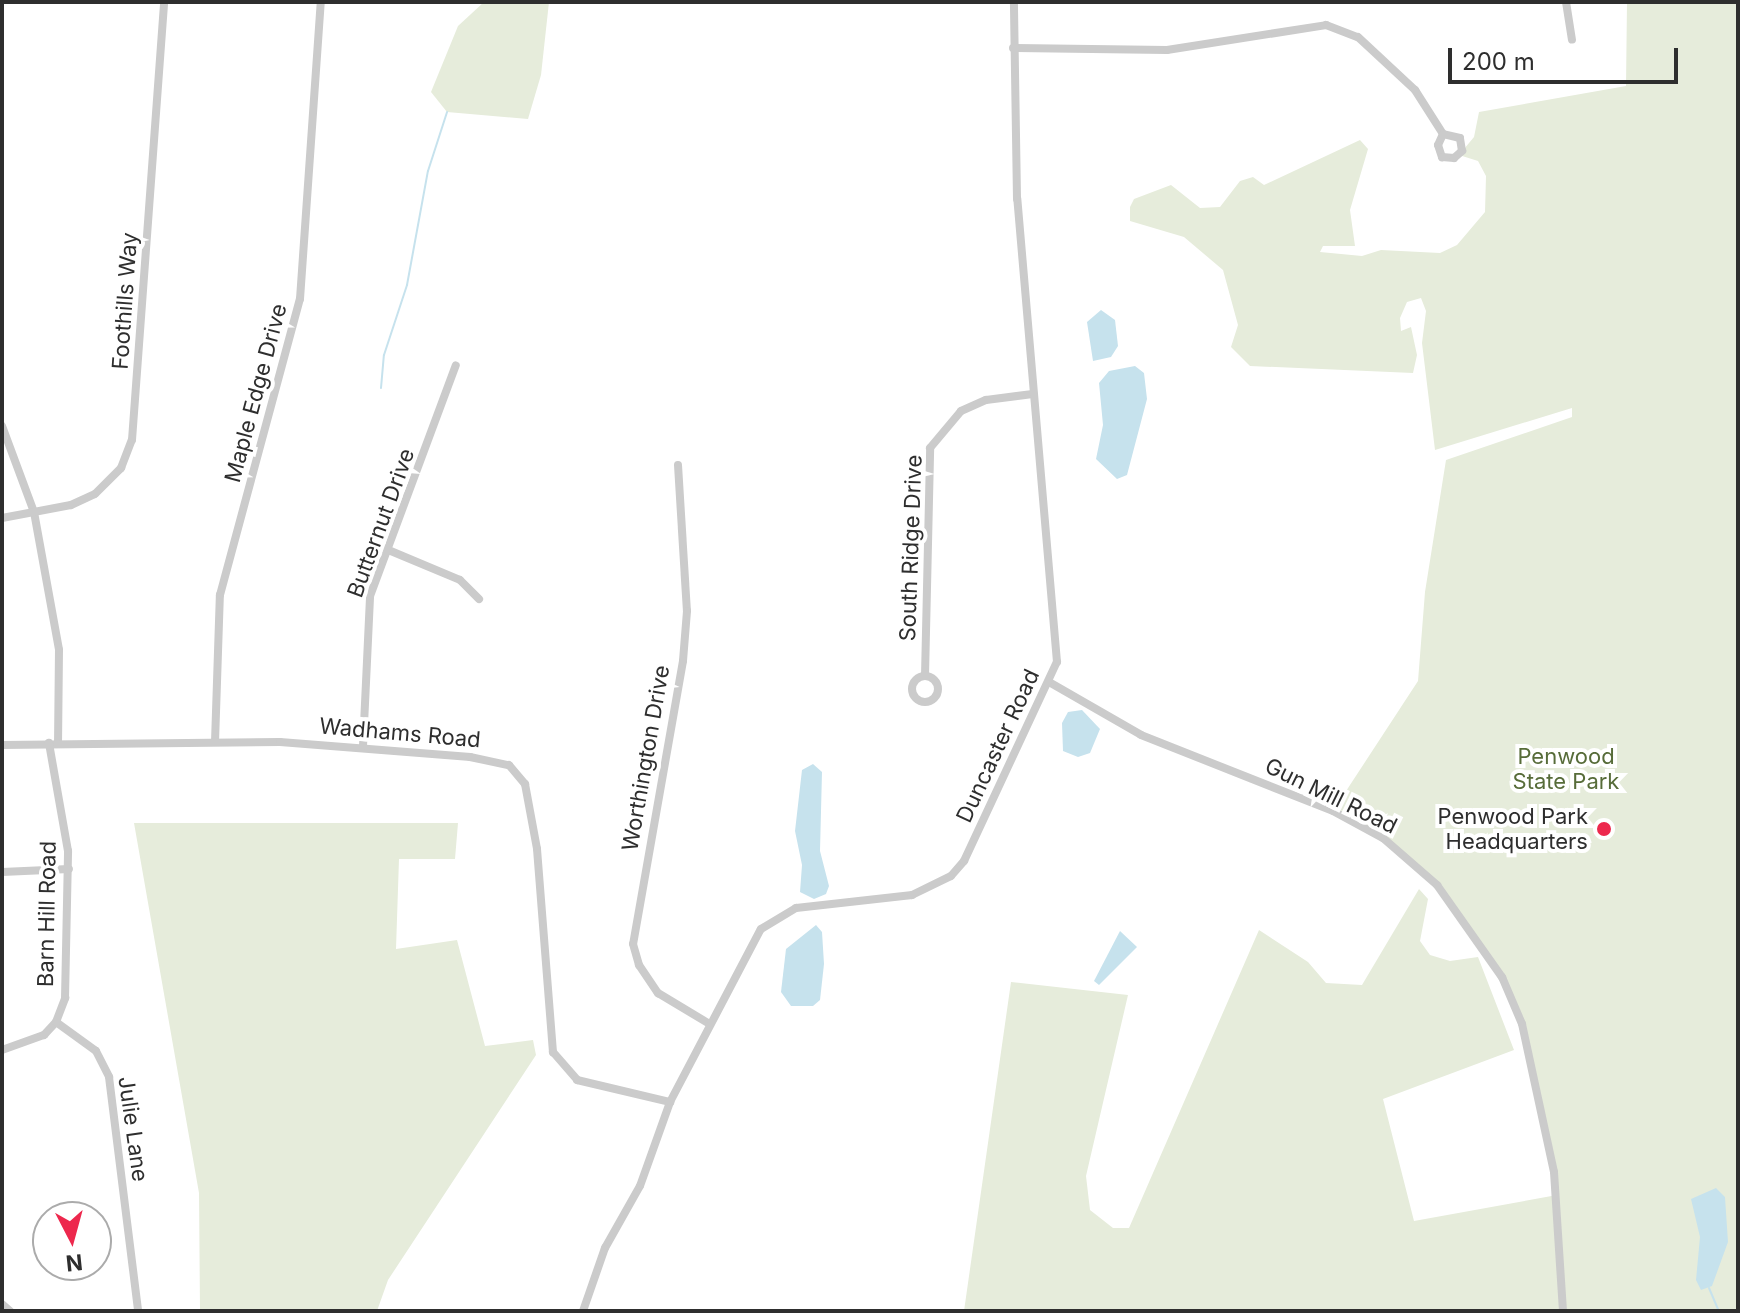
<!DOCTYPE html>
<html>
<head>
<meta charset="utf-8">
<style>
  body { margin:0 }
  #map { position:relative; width:1740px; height:1313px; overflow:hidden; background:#fff; font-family:Inter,sans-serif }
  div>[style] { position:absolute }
  .green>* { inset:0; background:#e6ecdb }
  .water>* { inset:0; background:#c6e2ed }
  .stream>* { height:2px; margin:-1px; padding:0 1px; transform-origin:1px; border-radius:1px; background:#c6e2ed }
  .minor>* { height:8px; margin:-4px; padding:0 4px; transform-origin:4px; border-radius:4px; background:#cbcbcb }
  .minor>.ring { margin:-4px; padding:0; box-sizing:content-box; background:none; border:8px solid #cbcbcb; border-radius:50% }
  .dots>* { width:22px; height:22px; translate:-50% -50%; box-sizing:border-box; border:4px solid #fff; border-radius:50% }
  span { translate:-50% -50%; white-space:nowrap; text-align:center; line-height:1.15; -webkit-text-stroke:8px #fff; paint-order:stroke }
  .street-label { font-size:22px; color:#2e2e2e }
  .park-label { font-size:22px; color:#576c39 }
  .poi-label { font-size:22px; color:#2e2e2e }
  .right { translate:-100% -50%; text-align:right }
  .frame { position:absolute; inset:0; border:4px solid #2e2e2e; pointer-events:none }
  .north { position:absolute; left:32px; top:1201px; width:80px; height:80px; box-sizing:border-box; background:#fff; border:2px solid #ababab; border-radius:50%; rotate:174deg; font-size:22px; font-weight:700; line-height:32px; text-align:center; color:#2e2e2e }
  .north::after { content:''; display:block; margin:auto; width:28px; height:36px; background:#ed284d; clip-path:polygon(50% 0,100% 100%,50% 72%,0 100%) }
  .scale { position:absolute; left:1448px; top:48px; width:230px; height:36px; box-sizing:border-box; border:4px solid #2e2e2e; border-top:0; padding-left:10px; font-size:24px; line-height:28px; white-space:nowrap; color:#2e2e2e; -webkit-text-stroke:6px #fff; paint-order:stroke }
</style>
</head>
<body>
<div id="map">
  <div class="green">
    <div style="clip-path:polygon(484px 2px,549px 2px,541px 75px,528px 119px,447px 112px,431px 92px,458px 26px)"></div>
    <div style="clip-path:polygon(1627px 2px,1738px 2px,1738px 1311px,964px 1311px,1011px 982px,1128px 995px,1086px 1176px,1090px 1210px,1113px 1228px,1129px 1228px,1259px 930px,1308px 962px,1326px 983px,1362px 985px,1419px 889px,1428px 899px,1420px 941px,1430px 955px,1450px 961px,1478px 957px,1514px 1050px,1383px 1099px,1414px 1221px,1557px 1195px,1522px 1024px,1479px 941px,1412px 860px,1333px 811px,1418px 681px,1425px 592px,1446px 460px,1572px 417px,1572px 408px,1435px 450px,1422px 343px,1426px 311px,1421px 298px,1407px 302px,1400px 318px,1401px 331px,1411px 327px,1417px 355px,1413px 373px,1250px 366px,1231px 347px,1238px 325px,1223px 270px,1184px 237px,1130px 221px,1130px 207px,1134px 199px,1171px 185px,1200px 208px,1220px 207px,1240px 181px,1253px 177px,1264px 185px,1360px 140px,1368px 149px,1350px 210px,1355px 246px,1323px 246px,1320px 252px,1362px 256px,1381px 250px,1440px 253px,1457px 245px,1485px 212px,1486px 176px,1478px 161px,1459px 155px,1474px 137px,1479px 112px,1626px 86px)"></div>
    <div style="clip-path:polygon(134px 823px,458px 823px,455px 859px,399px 859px,396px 949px,457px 940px,485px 1046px,533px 1040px,536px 1055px,388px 1280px,377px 1311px,200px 1311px,199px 1193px)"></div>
  </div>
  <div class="water">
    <div style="clip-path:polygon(1101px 310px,1115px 320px,1118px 346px,1111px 357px,1093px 361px,1087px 322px)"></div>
    <div style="clip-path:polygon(1135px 366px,1144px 373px,1147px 399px,1127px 475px,1117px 479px,1096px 459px,1103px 425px,1099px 383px,1109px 371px)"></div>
    <div style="clip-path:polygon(1082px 710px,1100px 729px,1090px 753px,1078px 757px,1063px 751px,1062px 723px,1068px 712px)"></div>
    <div style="clip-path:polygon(813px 764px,822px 772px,820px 851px,829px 886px,826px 894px,814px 899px,800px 892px,802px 865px,795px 831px,802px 770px)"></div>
    <div style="clip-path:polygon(816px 925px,822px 932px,824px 964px,820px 1000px,813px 1006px,791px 1006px,781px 992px,786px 949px)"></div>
    <div style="clip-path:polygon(1120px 931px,1137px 947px,1099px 985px,1094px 981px)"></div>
    <div style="clip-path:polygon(1716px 1188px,1725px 1197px,1728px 1242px,1712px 1286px,1701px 1290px,1696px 1280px,1700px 1237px,1691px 1199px)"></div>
  </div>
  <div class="stream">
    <div style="left:381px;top:388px;width:33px;rotate:-85deg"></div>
    <div style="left:384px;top:355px;width:74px;rotate:-71.8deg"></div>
    <div style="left:407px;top:285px;width:116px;rotate:-79.6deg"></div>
    <div style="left:428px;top:171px;width:62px;rotate:-72.1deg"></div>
    <div style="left:1709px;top:1288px;width:25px;rotate:67deg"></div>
  </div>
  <div class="minor">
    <div style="left:1566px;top:2px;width:38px;rotate:81deg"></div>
    <div style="left:1013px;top:48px;width:154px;rotate:0.7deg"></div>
    <div style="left:1167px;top:50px;width:161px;rotate:-8.9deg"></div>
    <div style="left:1326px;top:25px;width:34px;rotate:21deg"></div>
    <div style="left:1358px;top:37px;width:78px;rotate:42.9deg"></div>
    <div style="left:1415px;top:90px;width:52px;rotate:57.5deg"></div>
    <div style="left:1443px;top:134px;width:12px;rotate:114deg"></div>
    <div style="left:1438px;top:145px;width:13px;rotate:72deg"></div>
    <div style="left:1442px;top:157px;width:12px;rotate:5deg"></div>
    <div style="left:1454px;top:158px;width:11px;rotate:-41deg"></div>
    <div style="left:1462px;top:151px;width:13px;rotate:-99deg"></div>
    <div style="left:1460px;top:138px;width:17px;rotate:-167deg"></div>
    <div style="left:2px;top:426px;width:92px;rotate:69.6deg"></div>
    <div style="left:34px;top:512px;width:140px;rotate:79.7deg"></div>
    <div style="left:59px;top:650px;width:92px;rotate:90.6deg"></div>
    <div style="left:678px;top:465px;width:146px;rotate:86.5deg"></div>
    <div style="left:687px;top:611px;width:50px;rotate:94.6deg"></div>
    <div style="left:683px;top:661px;width:287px;rotate:100deg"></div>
    <div style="left:633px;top:944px;width:22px;rotate:74deg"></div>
    <div style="left:639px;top:965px;width:34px;rotate:56deg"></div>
    <div style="left:658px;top:993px;width:58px;rotate:31deg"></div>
    <div style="left:2px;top:518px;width:70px;rotate:-10.7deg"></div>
    <div style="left:71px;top:505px;width:26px;rotate:-25deg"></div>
    <div style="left:95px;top:494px;width:37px;rotate:-45deg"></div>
    <div style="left:121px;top:468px;width:30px;rotate:-69deg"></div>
    <div style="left:132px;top:440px;width:439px;rotate:-85.8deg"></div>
    <div style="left:386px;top:549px;width:80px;rotate:22.7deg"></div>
    <div style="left:460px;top:580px;width:27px;rotate:45deg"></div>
    <div style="left:925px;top:676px;width:228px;rotate:-88.7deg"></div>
    <div style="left:930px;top:448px;width:48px;rotate:-50deg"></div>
    <div style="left:961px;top:411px;width:27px;rotate:-24deg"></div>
    <div style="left:986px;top:400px;width:47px;rotate:-7.3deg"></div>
    <div class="ring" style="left:912px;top:676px;width:18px;height:18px"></div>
    <div style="left:1049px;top:682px;width:106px;rotate:29.9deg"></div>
    <div style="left:1141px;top:735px;width:206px;rotate:21.6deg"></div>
    <div style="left:1333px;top:811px;width:57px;rotate:28.4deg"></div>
    <div style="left:1383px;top:838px;width:72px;rotate:41deg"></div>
    <div style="left:1437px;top:885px;width:113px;rotate:54.8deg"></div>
    <div style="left:1502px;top:977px;width:51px;rotate:66.9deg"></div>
    <div style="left:1522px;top:1024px;width:151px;rotate:77.8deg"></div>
    <div style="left:1554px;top:1172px;width:139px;rotate:86.3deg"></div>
    <div style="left:215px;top:742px;width:147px;rotate:-88.1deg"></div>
    <div style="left:220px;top:595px;width:307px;rotate:-74.9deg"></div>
    <div style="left:300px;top:299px;width:298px;rotate:-86deg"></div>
    <div style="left:2px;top:745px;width:278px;rotate:-0.6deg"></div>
    <div style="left:280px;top:742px;width:191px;rotate:4.5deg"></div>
    <div style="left:470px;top:757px;width:40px;rotate:12deg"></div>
    <div style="left:509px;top:765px;width:25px;rotate:50deg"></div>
    <div style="left:525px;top:784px;width:66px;rotate:79.5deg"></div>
    <div style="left:537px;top:849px;width:204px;rotate:85.5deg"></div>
    <div style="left:553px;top:1052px;width:37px;rotate:49deg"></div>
    <div style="left:577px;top:1080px;width:96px;rotate:13.3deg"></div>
    <div style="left:363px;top:746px;width:150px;rotate:-87.3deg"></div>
    <div style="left:370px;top:596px;width:246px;rotate:-69.6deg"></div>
    <div style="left:2px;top:872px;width:67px;rotate:-2.6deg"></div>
    <div style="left:56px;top:1022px;width:49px;rotate:35.9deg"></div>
    <div style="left:96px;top:1051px;width:29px;rotate:63deg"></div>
    <div style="left:109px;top:1077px;width:236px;rotate:82.9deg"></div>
    <div style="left:2px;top:1050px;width:45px;rotate:-19.7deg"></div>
    <div style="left:44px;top:1035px;width:18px;rotate:-47deg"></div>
    <div style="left:56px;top:1022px;width:26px;rotate:-69deg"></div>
    <div style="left:65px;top:998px;width:147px;rotate:-88.8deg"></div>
    <div style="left:68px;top:851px;width:110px;rotate:-100deg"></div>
    <div style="left:2px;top:1304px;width:11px;rotate:41deg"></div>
    <div style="left:583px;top:1311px;width:67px;rotate:-70.8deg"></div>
    <div style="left:605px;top:1248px;width:71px;rotate:-60.6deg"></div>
    <div style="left:640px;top:1186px;width:89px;rotate:-70.3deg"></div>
    <div style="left:670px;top:1102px;width:195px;rotate:-62.3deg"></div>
    <div style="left:761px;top:929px;width:41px;rotate:-31deg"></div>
    <div style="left:796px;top:908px;width:117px;rotate:-6.4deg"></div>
    <div style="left:912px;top:895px;width:43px;rotate:-26deg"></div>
    <div style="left:951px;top:876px;width:20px;rotate:-49deg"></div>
    <div style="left:964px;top:861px;width:220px;rotate:-65deg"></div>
    <div style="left:1057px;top:662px;width:465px;rotate:-94.9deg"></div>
    <div style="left:1017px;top:199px;width:197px;rotate:-90.9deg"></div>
  </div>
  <div class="dots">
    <div style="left:1604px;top:829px;background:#ed284d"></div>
  </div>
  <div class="street-label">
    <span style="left:125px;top:301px;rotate:-86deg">Foothills Way</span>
    <span style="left:256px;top:393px;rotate:-75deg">Maple Edge Drive</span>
    <span style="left:381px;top:523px;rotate:-70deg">Butternut Drive</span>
    <span style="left:911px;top:548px;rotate:-88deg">South Ridge Drive</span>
    <span style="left:400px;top:733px;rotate:5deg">Wadhams Road</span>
    <span style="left:998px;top:746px;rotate:-65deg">Duncaster Road</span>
    <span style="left:646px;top:758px;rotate:-80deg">Worthington Drive</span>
    <span style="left:1331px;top:796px;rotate:26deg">Gun Mill Road</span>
    <span style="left:47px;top:914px;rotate:-89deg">Barn Hill Road</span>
    <span style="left:133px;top:1129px;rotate:82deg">Julie Lane</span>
  </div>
  <div class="park-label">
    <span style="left:1566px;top:769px">Penwood<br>State Park</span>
  </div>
  <div class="poi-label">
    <span class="right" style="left:1588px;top:829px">Penwood Park<br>Headquarters</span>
  </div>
  <div class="frame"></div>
  <div class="north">N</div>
  <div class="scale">200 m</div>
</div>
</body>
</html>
